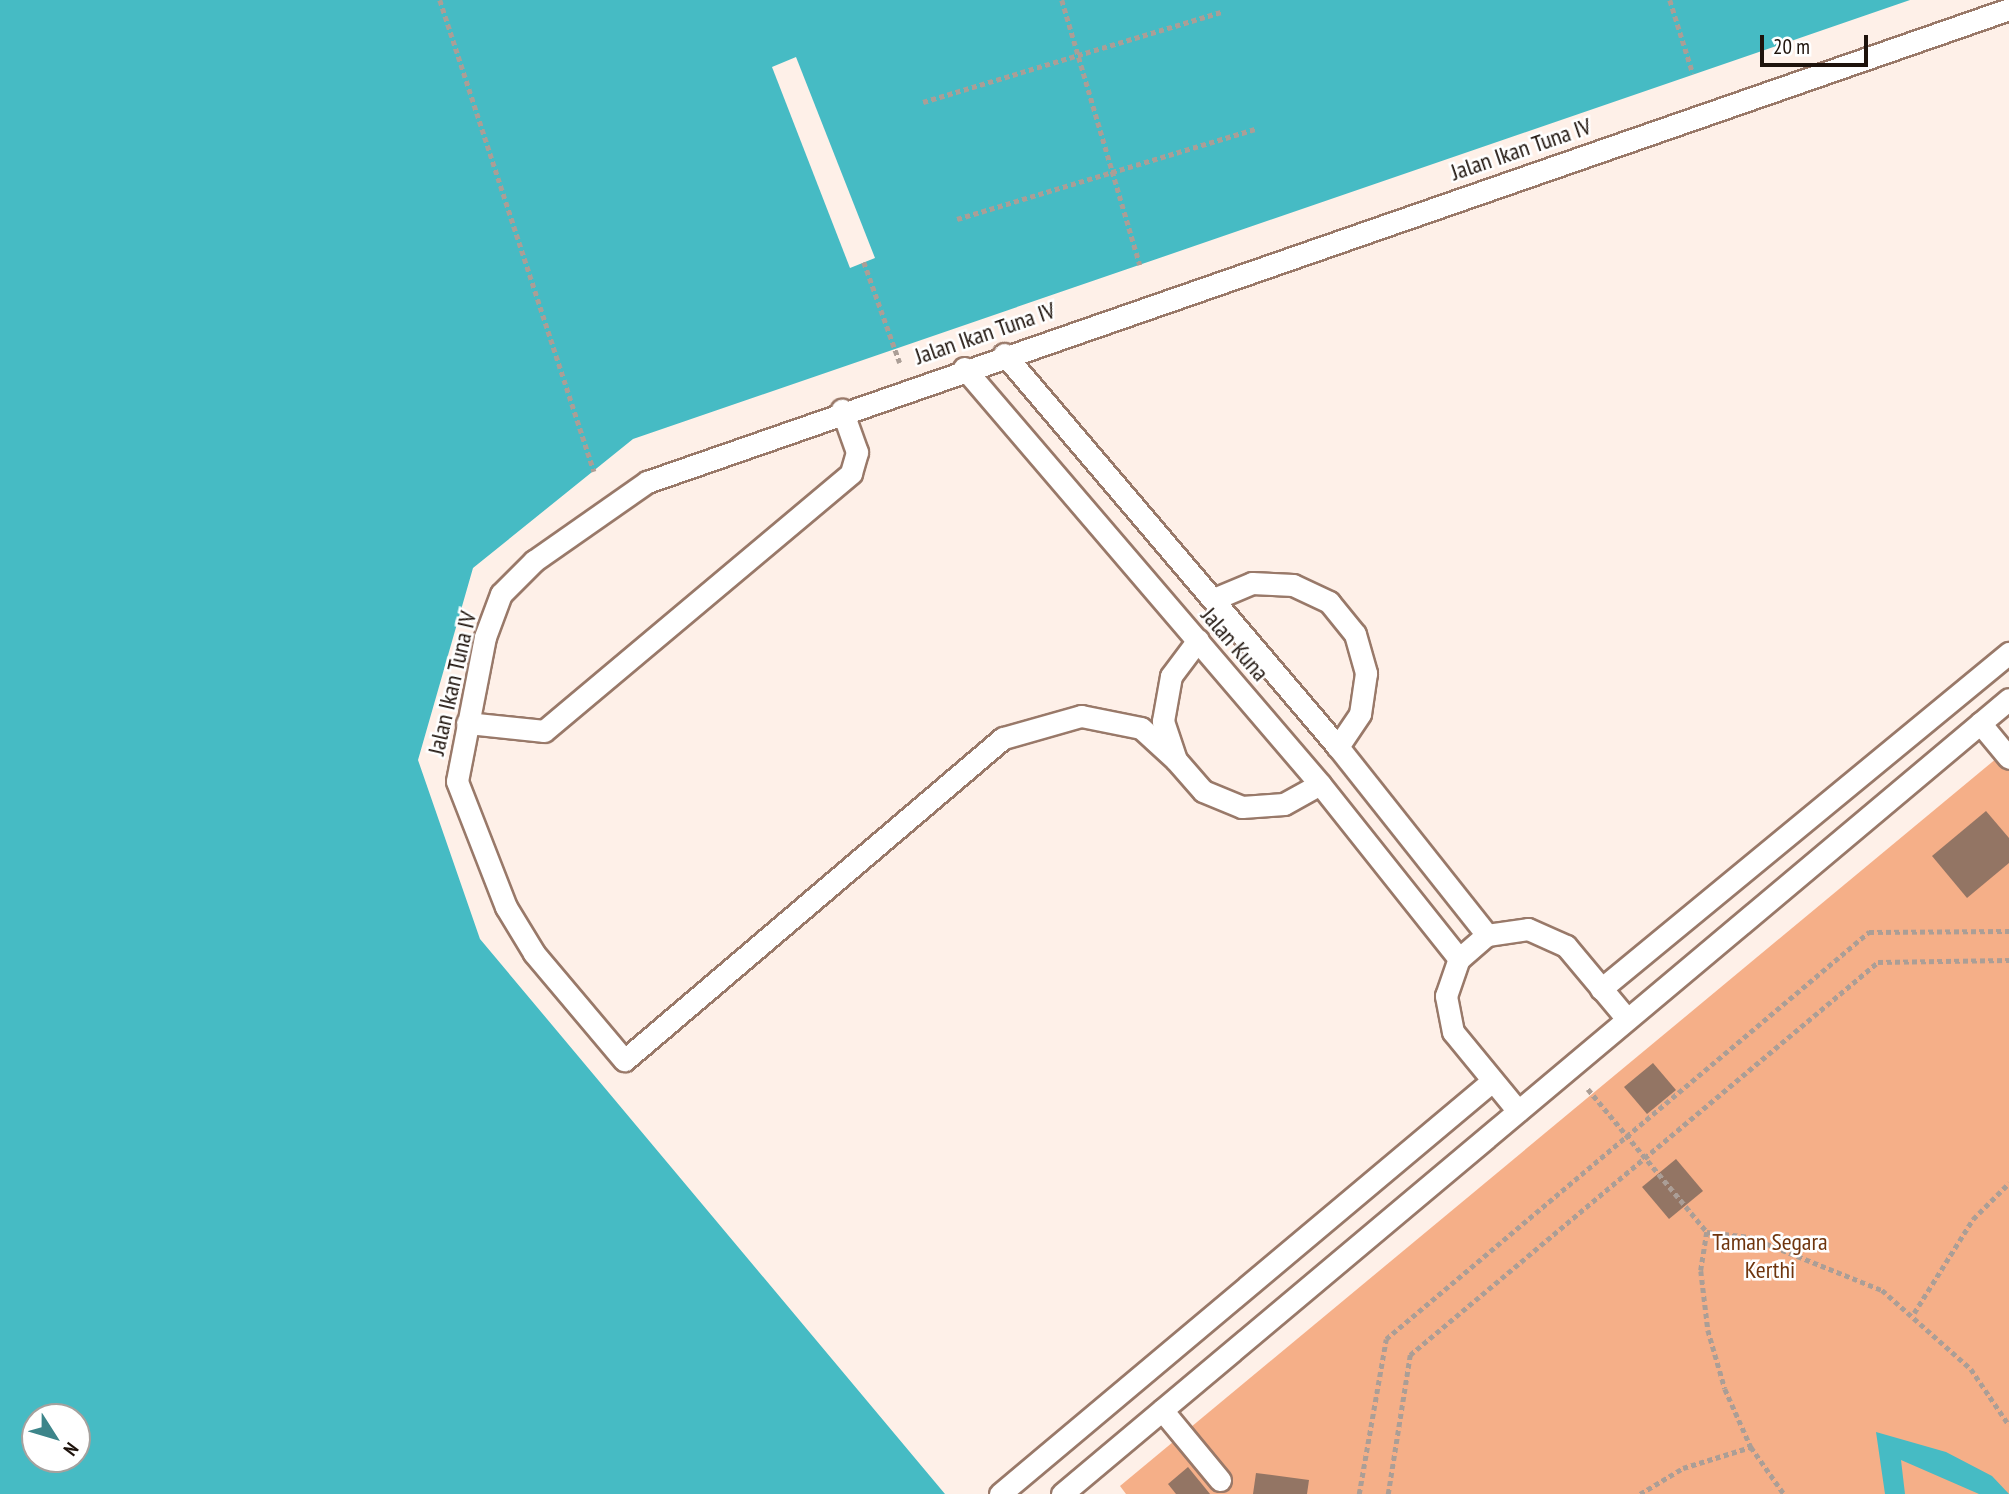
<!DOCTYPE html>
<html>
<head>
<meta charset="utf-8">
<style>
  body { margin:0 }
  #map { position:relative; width:2009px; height:1494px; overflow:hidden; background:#fef0e8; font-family:"PT Sans Narrow",sans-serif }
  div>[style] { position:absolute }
  .green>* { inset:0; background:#f5af88 }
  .water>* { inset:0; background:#46bbc4 }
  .pier>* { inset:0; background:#fef0e8 }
  .building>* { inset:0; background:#937564 }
  .path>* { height:4.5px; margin-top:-2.25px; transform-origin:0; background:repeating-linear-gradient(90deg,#ab9e96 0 5px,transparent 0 8.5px) }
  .roads { filter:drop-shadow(2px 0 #997969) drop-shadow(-2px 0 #997969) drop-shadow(0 2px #997969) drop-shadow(0 -2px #997969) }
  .service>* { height:21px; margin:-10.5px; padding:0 10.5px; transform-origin:10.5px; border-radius:10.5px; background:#fff }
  span { translate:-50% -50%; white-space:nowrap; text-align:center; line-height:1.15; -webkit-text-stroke:5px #fff; paint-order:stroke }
  .street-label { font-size:24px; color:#1e130c }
  .park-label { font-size:24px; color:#6f350e }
  .north { position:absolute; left:21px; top:1403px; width:70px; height:70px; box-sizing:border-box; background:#fff; border:2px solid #a5a19e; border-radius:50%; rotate:127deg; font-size:19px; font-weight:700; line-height:28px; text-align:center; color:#1e130c }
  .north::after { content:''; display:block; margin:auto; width:24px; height:32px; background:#3d858a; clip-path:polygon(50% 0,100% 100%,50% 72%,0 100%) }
  .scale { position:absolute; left:1760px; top:35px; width:108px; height:32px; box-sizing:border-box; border:4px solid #1e130c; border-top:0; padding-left:9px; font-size:21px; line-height:24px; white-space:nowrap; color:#1e130c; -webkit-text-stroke:5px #fff; paint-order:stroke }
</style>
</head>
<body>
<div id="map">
  <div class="green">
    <div style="clip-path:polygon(2009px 748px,2009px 1494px,1126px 1494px,1120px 1486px)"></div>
  </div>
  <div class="water">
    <div style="clip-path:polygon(evenodd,0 0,1910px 0,633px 439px,473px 568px,418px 760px,480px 939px,945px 1494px,0 1494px,0 0,35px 1417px,77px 1417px,77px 1459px,35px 1459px,35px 1417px)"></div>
    <div style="clip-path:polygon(1876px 1432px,1946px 1452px,1992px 1476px,2009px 1494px,1979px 1494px,1901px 1460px,1905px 1494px,1885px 1494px)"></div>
  </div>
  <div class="pier">
    <div style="clip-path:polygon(796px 57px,875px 258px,850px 268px,772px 67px)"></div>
  </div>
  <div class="building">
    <div style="clip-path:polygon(1986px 811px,2009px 838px,2009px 863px,1967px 898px,1932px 856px)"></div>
    <div style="clip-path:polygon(1653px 1063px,1676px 1090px,1647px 1114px,1624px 1087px)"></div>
    <div style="clip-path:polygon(1676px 1159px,1703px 1191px,1669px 1219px,1642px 1187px)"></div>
    <div style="clip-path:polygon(1188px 1467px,1210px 1494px,1176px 1494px,1168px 1484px)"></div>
    <div style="clip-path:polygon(1256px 1473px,1309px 1480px,1307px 1494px,1253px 1494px)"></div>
  </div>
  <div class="path">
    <div style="left:440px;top:0;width:496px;rotate:71.9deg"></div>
    <div style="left:1062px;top:0;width:276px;rotate:73.6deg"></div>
    <div style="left:1670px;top:0;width:77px;rotate:72.7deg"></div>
    <div style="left:923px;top:102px;width:314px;rotate:-16.8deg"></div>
    <div style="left:957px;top:219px;width:314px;rotate:-16.8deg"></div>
    <div style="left:864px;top:262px;width:107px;rotate:70.4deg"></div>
    <div style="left:1588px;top:1089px;width:186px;rotate:50.2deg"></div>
    <div style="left:1707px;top:1232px;width:43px;rotate:6.6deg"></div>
    <div style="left:1750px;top:1237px;width:142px;rotate:21.9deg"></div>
    <div style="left:1882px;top:1290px;width:119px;rotate:41.6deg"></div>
    <div style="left:1971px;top:1369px;width:68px;rotate:55.8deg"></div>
    <div style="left:1707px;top:1232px;width:39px;rotate:99deg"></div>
    <div style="left:1701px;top:1271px;width:59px;rotate:83.2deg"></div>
    <div style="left:1708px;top:1330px;width:61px;rotate:73.9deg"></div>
    <div style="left:1725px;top:1389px;width:64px;rotate:65.9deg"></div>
    <div style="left:1751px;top:1447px;width:57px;rotate:54.9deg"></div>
    <div style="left:1914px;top:1313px;width:111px;rotate:-57.9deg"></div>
    <div style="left:1973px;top:1219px;width:51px;rotate:-45deg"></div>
    <div style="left:1359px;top:1494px;width:157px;rotate:-80.1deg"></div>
    <div style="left:1386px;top:1339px;width:632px;rotate:-40.12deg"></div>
    <div style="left:1869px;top:932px;width:140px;rotate:-0.4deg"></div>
    <div style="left:1388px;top:1494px;width:141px;rotate:-81deg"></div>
    <div style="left:1410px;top:1355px;width:611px;rotate:-40.02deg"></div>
    <div style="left:1878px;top:962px;width:131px;rotate:-0.9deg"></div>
    <div style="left:1640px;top:1494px;width:50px;rotate:-31.2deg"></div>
    <div style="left:1683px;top:1468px;width:71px;rotate:-17.2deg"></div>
  </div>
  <div class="roads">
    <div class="service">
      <div style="left:1004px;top:354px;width:516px;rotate:49.64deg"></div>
      <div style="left:1338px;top:747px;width:240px;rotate:51.6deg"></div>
      <div style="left:964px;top:368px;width:548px;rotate:49.44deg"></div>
      <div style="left:1320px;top:784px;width:223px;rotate:51.5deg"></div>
      <div style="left:1214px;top:599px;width:41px;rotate:-22.8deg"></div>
      <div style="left:1252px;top:583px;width:41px;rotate:2.8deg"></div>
      <div style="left:1293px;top:585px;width:40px;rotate:25deg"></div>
      <div style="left:1329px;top:602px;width:41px;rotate:50.9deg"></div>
      <div style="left:1355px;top:634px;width:41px;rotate:74.2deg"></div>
      <div style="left:1366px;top:673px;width:41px;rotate:98.3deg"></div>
      <div style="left:1360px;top:714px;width:40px;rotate:124deg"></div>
      <div style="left:1198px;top:640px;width:45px;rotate:126.9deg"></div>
      <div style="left:1171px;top:676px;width:46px;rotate:100.1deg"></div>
      <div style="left:1163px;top:721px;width:41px;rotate:71.6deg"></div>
      <div style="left:1176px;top:760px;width:41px;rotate:48.9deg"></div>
      <div style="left:1203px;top:791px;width:42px;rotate:22.3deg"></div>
      <div style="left:1242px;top:807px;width:42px;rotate:-4.1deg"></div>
      <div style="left:1284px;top:804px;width:41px;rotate:-29.1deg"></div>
      <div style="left:467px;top:723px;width:77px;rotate:5.9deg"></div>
      <div style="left:544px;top:731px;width:401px;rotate:-40deg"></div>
      <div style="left:851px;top:473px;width:22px;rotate:-74deg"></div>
      <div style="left:857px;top:452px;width:45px;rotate:-109.7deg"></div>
      <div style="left:1980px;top:723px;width:45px;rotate:50.4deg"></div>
      <div style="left:1176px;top:760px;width:47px;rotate:-137.6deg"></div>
      <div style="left:1141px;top:728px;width:61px;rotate:-168.7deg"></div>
      <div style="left:1081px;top:716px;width:81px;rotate:164.2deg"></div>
      <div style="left:1003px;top:738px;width:497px;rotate:139.6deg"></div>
      <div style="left:624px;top:1060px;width:140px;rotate:-130.1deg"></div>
      <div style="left:534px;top:953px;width:54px;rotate:-121.3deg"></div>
      <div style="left:506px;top:907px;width:135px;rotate:-111.3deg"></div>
      <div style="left:457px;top:781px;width:147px;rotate:-79deg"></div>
      <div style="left:485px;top:637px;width:46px;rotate:-69.6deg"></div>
      <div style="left:501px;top:594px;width:47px;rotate:-45deg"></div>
      <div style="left:534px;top:561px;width:138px;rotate:-35deg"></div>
      <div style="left:647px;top:482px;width:1442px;rotate:-19.15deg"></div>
      <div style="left:1601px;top:989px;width:529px;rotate:-39.47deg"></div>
      <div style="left:1518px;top:1111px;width:102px;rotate:-129.4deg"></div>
      <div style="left:1453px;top:1032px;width:37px;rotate:-101deg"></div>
      <div style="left:1446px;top:996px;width:39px;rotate:-71deg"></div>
      <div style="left:1459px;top:959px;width:37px;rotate:-41deg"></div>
      <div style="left:1487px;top:935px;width:41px;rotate:-8.3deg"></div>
      <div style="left:1528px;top:929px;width:42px;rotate:24.1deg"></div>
      <div style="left:1566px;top:946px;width:95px;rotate:50.1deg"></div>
      <div style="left:1162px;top:1410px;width:91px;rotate:50.4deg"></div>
      <div style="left:1000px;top:1494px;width:642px;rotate:-40.01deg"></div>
      <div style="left:1062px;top:1494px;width:1236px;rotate:-40.01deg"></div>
    </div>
  </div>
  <div class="street-label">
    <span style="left:1521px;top:149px;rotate:-19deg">Jalan Ikan Tuna IV</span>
    <span style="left:985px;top:333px;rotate:-19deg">Jalan Ikan Tuna IV</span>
    <span style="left:1235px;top:644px;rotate:49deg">Jalan Kuna</span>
    <span style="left:452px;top:683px;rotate:-77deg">Jalan Ikan Tuna IV</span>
  </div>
  <div class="park-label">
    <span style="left:1770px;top:1256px">Taman Segara<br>Kerthi</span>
  </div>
  <div class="north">N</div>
  <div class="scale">20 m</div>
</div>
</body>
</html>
